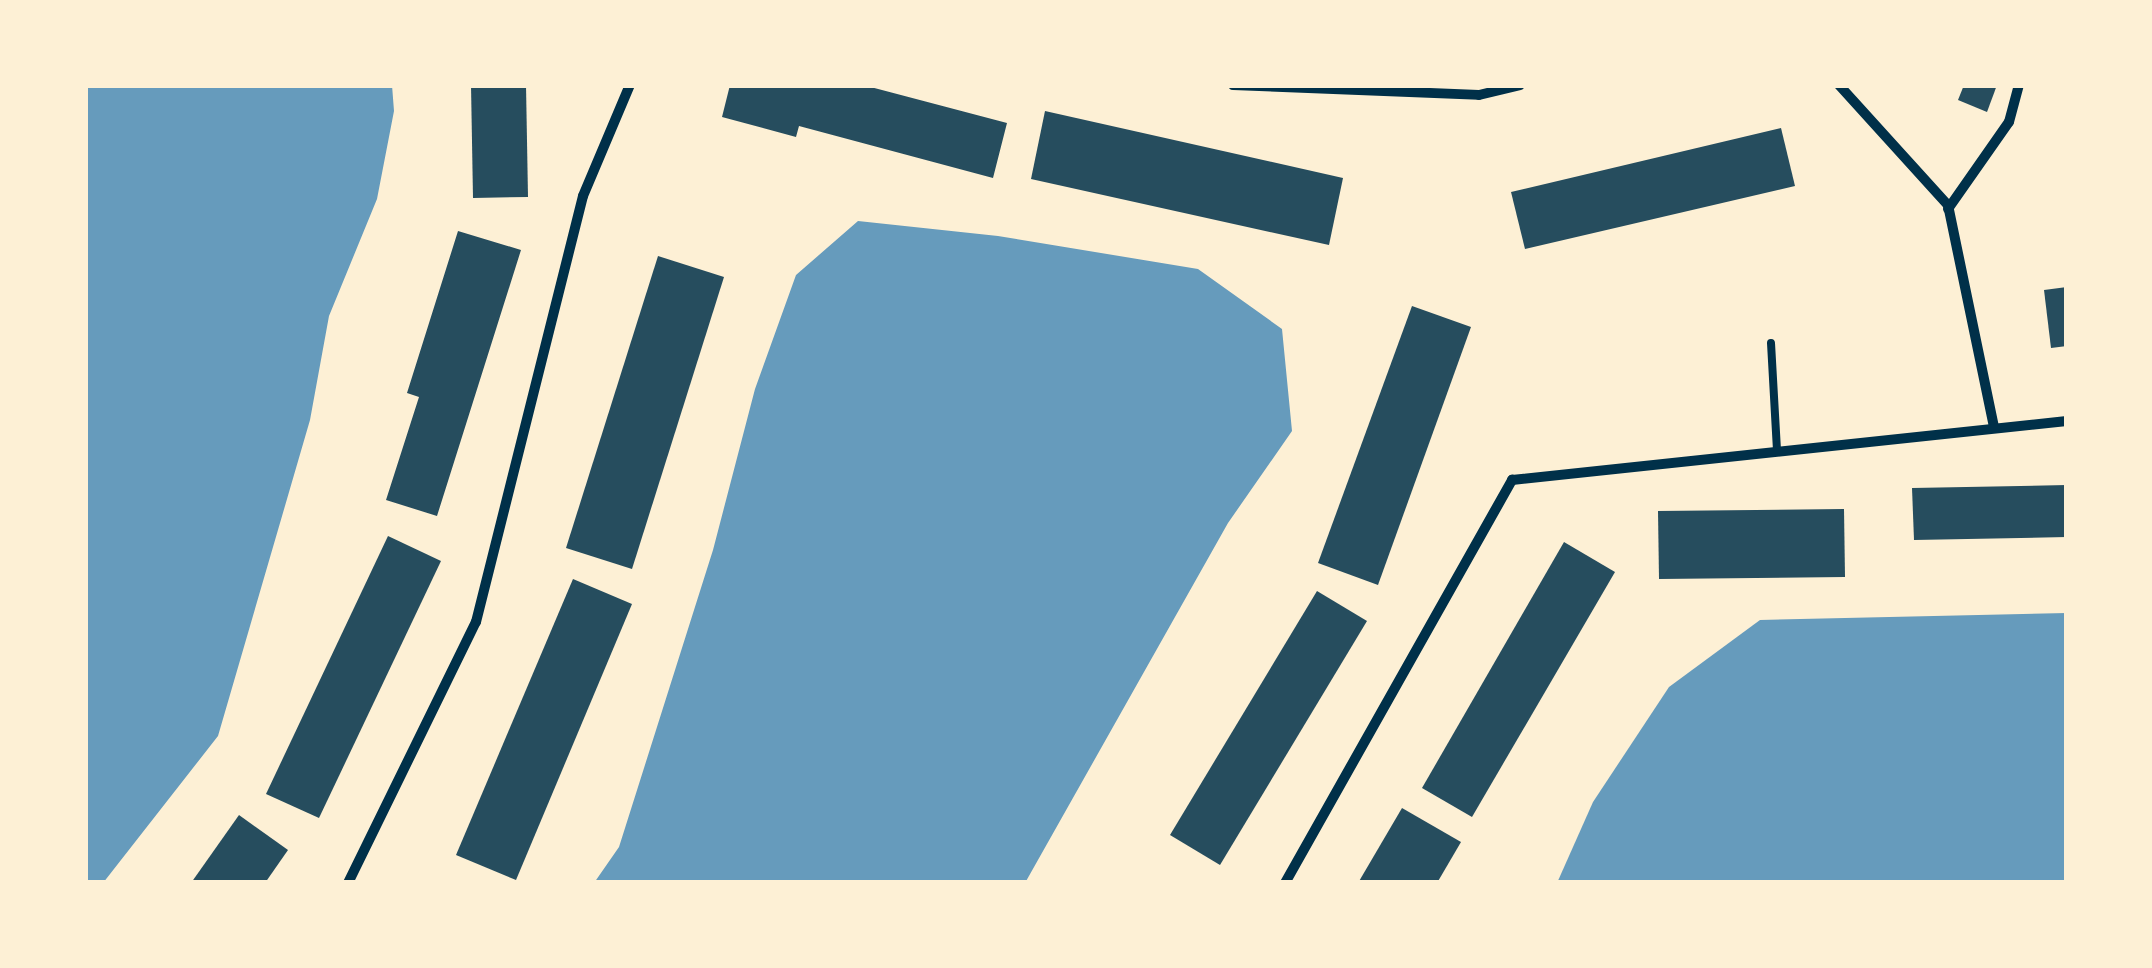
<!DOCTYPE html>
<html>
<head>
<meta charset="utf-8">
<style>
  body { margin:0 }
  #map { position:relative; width:2152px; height:968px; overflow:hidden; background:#fdf0d5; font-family:Jost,sans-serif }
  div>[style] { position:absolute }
  .water>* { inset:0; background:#669bbc }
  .building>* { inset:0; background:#264d5e }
  .service>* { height:8px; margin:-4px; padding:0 4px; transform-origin:4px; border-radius:4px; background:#003049 }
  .minor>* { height:10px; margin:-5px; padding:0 5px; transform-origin:5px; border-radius:5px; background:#003049 }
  span { translate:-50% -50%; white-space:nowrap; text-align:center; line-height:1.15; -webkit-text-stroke:9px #fdf0d5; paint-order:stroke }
  .frame { position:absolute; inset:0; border:88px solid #fdf0d5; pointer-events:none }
</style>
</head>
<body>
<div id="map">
  <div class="water">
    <div style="clip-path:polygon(85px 85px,392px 85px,394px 111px,377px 199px,329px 316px,310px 420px,218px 736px,103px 883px,85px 883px)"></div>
    <div style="clip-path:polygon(858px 221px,998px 236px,1198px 269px,1282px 329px,1292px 431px,1228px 523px,1025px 883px,594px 883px,619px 847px,713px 550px,755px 389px,796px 275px)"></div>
    <div style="clip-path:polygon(2067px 613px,2067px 883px,1557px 883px,1593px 802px,1669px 687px,1760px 620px)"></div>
  </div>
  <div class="building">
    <div style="clip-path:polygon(471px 85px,526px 85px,528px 197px,473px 198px)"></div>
    <div style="clip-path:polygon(730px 85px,863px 85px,1007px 123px,993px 178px,799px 126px,796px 137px,722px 117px)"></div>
    <div style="clip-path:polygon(1964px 85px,1997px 85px,1987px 112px,1958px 100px)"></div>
    <div style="clip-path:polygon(1045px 111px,1343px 178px,1329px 245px,1031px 179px)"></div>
    <div style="clip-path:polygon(1781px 128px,1795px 186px,1525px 249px,1511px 192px)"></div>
    <div style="clip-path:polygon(458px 231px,521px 250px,437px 516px,386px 500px,419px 397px,407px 393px)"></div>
    <div style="clip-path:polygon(658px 256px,724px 277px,632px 569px,566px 548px)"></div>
    <div style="clip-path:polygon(2067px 287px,2067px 346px,2051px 348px,2044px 290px)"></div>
    <div style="clip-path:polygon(1412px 306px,1471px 327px,1378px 585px,1318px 563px)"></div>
    <div style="clip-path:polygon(2067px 485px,2067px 537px,1914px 540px,1912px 488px)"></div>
    <div style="clip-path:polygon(1844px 509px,1845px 577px,1659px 579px,1658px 511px)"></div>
    <div style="clip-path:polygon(388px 536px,441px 561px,319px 818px,266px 794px)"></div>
    <div style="clip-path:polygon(1564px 542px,1615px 572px,1472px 817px,1422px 788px)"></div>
    <div style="clip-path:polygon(573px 579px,632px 604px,516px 880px,456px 855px)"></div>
    <div style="clip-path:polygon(1317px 591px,1367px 621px,1220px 865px,1170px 835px)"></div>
    <div style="clip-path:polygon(1402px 808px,1461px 842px,1437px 883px,1358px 883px)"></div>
    <div style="clip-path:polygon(239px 815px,288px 850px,265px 883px,191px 883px)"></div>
  </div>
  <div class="service">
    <div style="left:1771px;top:343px;width:108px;rotate:86.8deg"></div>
  </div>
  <div class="minor">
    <div style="left:1233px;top:85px;width:246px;rotate:2.3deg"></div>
    <div style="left:1479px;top:95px;width:42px;rotate:-13.7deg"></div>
    <div style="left:1839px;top:85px;width:162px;rotate:47.8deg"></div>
    <div style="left:1948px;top:205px;width:227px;rotate:78.3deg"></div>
    <div style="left:1948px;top:209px;width:106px;rotate:-55deg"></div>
    <div style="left:2009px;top:122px;width:38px;rotate:-75deg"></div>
    <div style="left:348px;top:883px;width:291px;rotate:-63.9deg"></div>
    <div style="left:476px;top:622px;width:439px;rotate:-75.9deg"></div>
    <div style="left:583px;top:196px;width:121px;rotate:-67.1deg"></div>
    <div style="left:1285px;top:883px;width:463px;rotate:-60.6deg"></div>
    <div style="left:1512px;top:480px;width:558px;rotate:-6.07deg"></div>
  </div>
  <div class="frame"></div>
</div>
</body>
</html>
